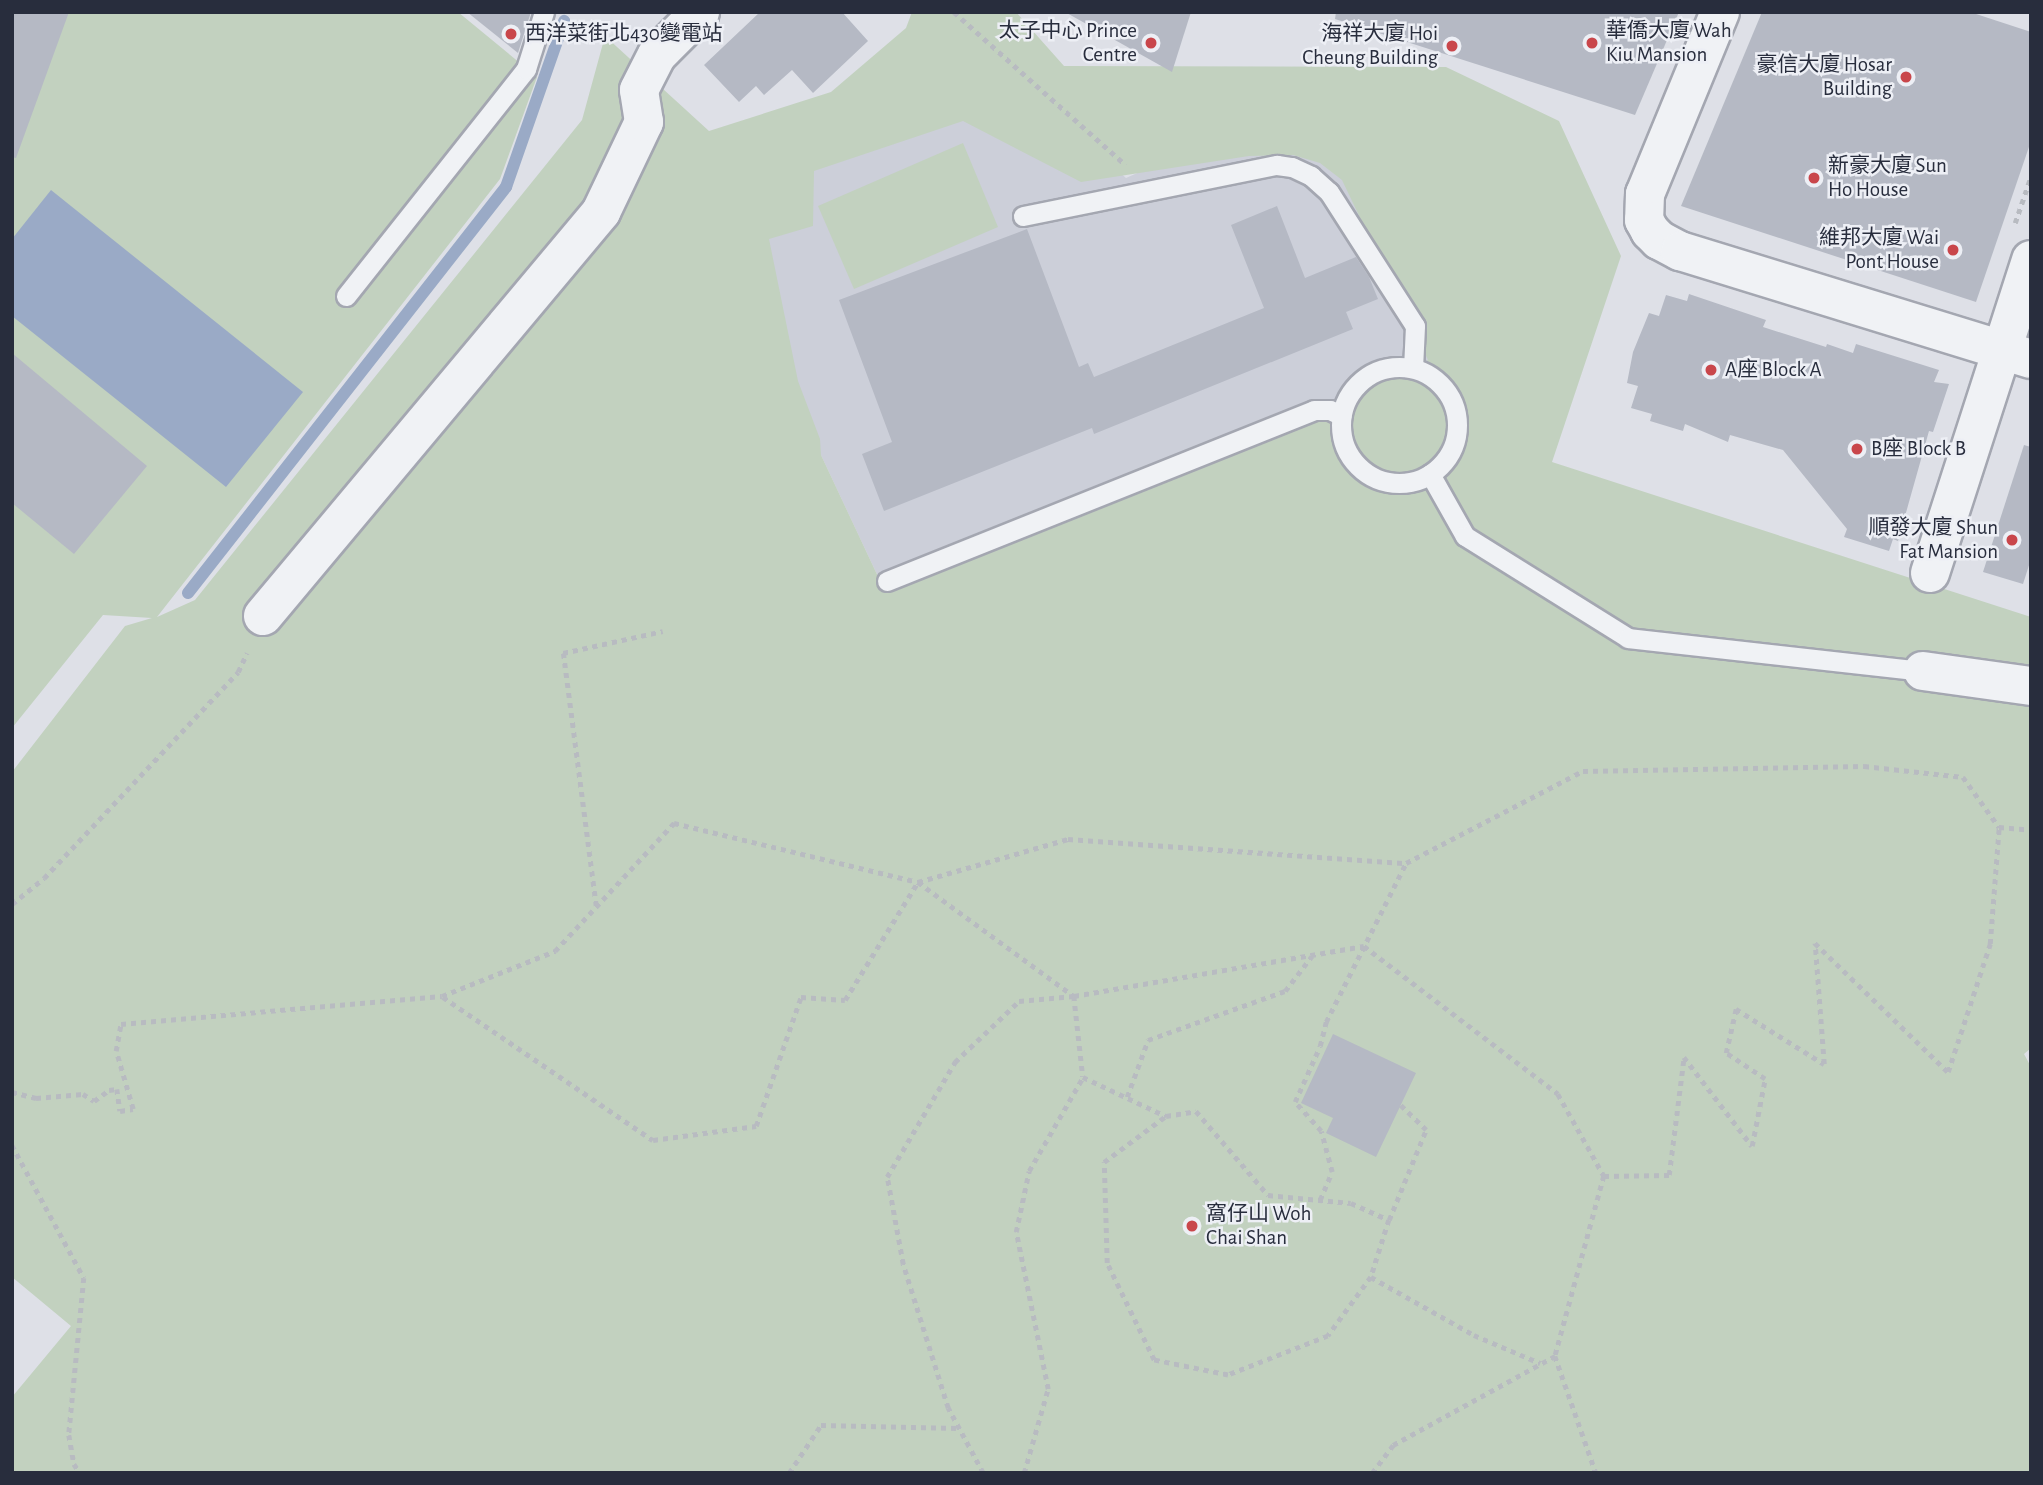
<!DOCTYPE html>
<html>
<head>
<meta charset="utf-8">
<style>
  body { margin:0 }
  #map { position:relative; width:2043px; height:1485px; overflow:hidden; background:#dee0e7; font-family:"Alegreya Sans","Noto Sans TC",sans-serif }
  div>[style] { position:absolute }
  .built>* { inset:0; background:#cccfd9 }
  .green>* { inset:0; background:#c2d1bf }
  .water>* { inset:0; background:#9aaac6 }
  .stream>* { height:12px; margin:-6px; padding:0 6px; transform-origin:6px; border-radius:6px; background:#9aaac6 }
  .building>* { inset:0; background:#b5b9c4 }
  .path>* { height:4.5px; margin-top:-2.25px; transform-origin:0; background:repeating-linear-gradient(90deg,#b8bbc1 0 5px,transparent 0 10px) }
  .roads { filter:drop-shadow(2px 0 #a4a7b1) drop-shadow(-2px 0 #a4a7b1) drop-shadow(0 2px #a4a7b1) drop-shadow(0 -2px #a4a7b1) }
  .lane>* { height:19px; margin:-9.5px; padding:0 9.5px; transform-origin:9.5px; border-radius:9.5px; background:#f0f2f5 }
  .lane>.ring { margin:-9.5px; padding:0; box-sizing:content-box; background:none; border:19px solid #f0f2f5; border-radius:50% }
  .street>* { height:38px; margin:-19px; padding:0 19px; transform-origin:19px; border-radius:19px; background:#f0f2f5 }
  .dots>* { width:19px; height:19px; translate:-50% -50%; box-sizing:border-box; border:4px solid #edeff5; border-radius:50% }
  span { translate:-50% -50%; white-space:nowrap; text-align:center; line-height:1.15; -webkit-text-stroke:5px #edeff5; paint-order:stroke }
  .poi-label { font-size:21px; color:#282d3d }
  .right { translate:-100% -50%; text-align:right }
  .left { translate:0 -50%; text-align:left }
  .frame { position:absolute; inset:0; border:14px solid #282d3d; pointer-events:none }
</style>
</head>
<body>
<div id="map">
  <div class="built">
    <div style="clip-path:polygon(981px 51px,1126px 178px,1318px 93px,1438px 362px,1341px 424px,882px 585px,767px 340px,768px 148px)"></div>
  </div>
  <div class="green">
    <div style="clip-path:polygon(evenodd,12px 12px,458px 12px,537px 77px,500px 179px,157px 617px,195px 600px,582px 120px,605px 36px,709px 131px,831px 92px,906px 28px,912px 12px,1016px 12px,1064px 66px,1446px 67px,1559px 121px,1621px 256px,1552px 462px,2031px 617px,2031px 1048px,2024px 1054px,2031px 1067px,2031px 1473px,12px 1473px,12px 1397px,71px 1326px,12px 1277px,12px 772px,125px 626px,152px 618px,103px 615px,12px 728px,12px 12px,963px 121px,1081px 182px,1249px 156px,1293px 155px,1320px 163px,1342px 180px,1428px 360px,1180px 477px,1098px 497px,882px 585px,821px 455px,820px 439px,798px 381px,769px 239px,813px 226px,814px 171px,963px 121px)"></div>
    <div style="clip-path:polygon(963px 143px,998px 227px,854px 289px,818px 206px)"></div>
  </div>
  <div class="water">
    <div style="clip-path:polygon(51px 190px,303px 392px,226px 487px,12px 316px,12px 239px)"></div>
  </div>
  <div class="stream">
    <div style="left:188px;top:593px;width:516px;rotate:-51.93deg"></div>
    <div style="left:506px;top:187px;width:176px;rotate:-70.7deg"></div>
  </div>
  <div class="building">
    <div style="clip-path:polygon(12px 12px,69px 12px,16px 158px,12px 157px)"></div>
    <div style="clip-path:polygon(467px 12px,531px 12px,518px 53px)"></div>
    <div style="clip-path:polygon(760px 12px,842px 12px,868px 41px,813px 93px,792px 70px,764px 95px,756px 86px,739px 102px,704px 65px)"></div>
    <div style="clip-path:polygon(1065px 12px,1191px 12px,1172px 72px)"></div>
    <div style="clip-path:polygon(1336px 12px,1679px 12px,1635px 115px,1335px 19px)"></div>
    <div style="clip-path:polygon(1762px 12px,1970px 12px,2031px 32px,2031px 141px,1976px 302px,1681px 206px)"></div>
    <div style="clip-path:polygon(1277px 206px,1305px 278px,1356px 257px,1369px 277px,1378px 299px,1346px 312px,1353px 329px,1094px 434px,1092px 428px,884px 511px,862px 454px,892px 442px,839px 300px,1027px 229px,1079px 367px,1088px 363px,1094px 377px,1264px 308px,1231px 225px)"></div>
    <div style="clip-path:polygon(1689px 294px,1766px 320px,1763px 327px,1826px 347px,1827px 344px,1853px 353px,1856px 344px,1939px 370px,1934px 382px,1949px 384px,1933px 432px,1929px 431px,1898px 541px,1893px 539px,1889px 551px,1844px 537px,1847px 529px,1783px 450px,1730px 435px,1728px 442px,1685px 424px,1683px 431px,1650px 421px,1652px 414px,1631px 408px,1638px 386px,1627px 383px,1633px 352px,1649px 313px,1659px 316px,1666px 295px,1687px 301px)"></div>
    <div style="clip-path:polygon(12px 353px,147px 466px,74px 554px,12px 503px)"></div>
    <div style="clip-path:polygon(2024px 445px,2031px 447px,2031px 559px,2023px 584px,1983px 572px)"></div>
    <div style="clip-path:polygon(1333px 1034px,1416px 1073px,1376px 1157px,1326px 1133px,1333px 1118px,1301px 1103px)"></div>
  </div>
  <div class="path">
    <div style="left:954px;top:12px;width:230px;rotate:41.7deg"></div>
    <div style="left:2015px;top:223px;width:50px;rotate:-71.2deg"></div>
    <div style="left:12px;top:904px;width:41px;rotate:-39.1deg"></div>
    <div style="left:44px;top:878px;width:283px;rotate:-46.7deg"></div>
    <div style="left:238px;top:672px;width:21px;rotate:-65deg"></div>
    <div style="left:596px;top:906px;width:255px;rotate:-97.4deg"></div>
    <div style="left:563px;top:653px;width:102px;rotate:-12.4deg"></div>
    <div style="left:443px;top:997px;width:254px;rotate:34.3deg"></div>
    <div style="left:653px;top:1140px;width:104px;rotate:-7.7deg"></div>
    <div style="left:756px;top:1126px;width:137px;rotate:-70.8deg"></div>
    <div style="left:801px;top:997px;width:44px;rotate:3.9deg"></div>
    <div style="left:845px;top:1000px;width:139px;rotate:-58.3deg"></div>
    <div style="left:918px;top:882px;width:156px;rotate:-16deg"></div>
    <div style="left:1068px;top:839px;width:339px;rotate:4.1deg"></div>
    <div style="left:12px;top:1092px;width:25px;rotate:14deg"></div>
    <div style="left:36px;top:1098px;width:47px;rotate:-4.9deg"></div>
    <div style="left:83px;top:1094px;width:13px;rotate:32deg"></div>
    <div style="left:94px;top:1101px;width:19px;rotate:-36deg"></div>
    <div style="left:109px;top:1090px;width:8px;rotate:-7deg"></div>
    <div style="left:117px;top:1089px;width:22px;rotate:82deg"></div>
    <div style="left:120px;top:1111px;width:13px;rotate:-9deg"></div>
    <div style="left:133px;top:1109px;width:60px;rotate:-106.3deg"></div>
    <div style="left:116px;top:1051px;width:27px;rotate:-80deg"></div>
    <div style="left:121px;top:1024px;width:322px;rotate:-5deg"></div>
    <div style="left:442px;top:996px;width:122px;rotate:-21.7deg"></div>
    <div style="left:555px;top:951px;width:175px;rotate:-47.1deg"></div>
    <div style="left:674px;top:823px;width:251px;rotate:13.6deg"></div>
    <div style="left:918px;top:882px;width:193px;rotate:36.2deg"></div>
    <div style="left:1074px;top:996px;width:294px;rotate:-9.8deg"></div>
    <div style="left:1364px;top:946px;width:244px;rotate:37.3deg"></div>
    <div style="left:1558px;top:1094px;width:94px;rotate:60.7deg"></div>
    <div style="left:1604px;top:1176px;width:187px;rotate:105.2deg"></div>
    <div style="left:1555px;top:1356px;width:124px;rotate:70.7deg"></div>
    <div style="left:1127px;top:1097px;width:61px;rotate:-69.8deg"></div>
    <div style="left:1148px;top:1040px;width:145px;rotate:-19.7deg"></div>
    <div style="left:1285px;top:991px;width:44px;rotate:-52.4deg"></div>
    <div style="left:12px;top:1145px;width:151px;rotate:61.6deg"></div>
    <div style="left:84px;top:1278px;width:158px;rotate:95.5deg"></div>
    <div style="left:69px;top:1435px;width:29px;rotate:80deg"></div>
    <div style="left:74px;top:1464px;width:11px;rotate:56deg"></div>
    <div style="left:1604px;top:1176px;width:65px;rotate:-0.9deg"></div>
    <div style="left:1669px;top:1175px;width:119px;rotate:-82.8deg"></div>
    <div style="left:1684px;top:1057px;width:112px;rotate:52.6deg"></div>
    <div style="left:1752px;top:1146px;width:68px;rotate:-79deg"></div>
    <div style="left:1765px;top:1079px;width:47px;rotate:-146.3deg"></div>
    <div style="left:1726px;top:1053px;width:45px;rotate:-77.2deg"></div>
    <div style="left:1736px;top:1009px;width:104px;rotate:32deg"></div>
    <div style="left:1824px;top:1064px;width:121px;rotate:-94.3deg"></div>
    <div style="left:1815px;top:943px;width:185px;rotate:44.1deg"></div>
    <div style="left:1948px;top:1072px;width:135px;rotate:-71.8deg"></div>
    <div style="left:1990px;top:944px;width:117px;rotate:-85.6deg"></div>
    <div style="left:1320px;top:1200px;width:30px;rotate:-67deg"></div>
    <div style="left:1332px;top:1172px;width:42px;rotate:-105deg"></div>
    <div style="left:1321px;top:1131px;width:39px;rotate:-132deg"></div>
    <div style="left:1295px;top:1102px;width:61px;rotate:-65.9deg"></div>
    <div style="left:1320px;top:1046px;width:25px;rotate:-76deg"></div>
    <div style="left:1326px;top:1022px;width:178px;rotate:-63.3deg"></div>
    <div style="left:1406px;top:863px;width:199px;rotate:-27.5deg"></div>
    <div style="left:1583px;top:771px;width:281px;rotate:-1deg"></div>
    <div style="left:1864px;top:766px;width:100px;rotate:6.3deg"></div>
    <div style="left:1963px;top:777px;width:62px;rotate:54.2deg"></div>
    <div style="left:1999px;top:827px;width:32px;rotate:5deg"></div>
    <div style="left:1389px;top:1220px;width:97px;rotate:-67.7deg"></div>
    <div style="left:1426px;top:1130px;width:36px;rotate:-136deg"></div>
    <div style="left:1371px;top:1277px;width:118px;rotate:29.4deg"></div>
    <div style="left:1474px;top:1335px;width:72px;rotate:23deg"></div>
    <div style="left:789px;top:1473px;width:58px;rotate:-56.3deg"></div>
    <div style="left:821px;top:1425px;width:137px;rotate:1.3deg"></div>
    <div style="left:983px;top:1473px;width:74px;rotate:-118.3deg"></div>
    <div style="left:948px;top:1408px;width:151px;rotate:-107.4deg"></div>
    <div style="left:903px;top:1264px;width:88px;rotate:-100.4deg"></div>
    <div style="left:887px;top:1177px;width:134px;rotate:-59.4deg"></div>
    <div style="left:955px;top:1062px;width:88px;rotate:-43.6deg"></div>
    <div style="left:1019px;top:1001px;width:55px;rotate:-5.2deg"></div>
    <div style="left:1074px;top:996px;width:81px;rotate:83.7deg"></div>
    <div style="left:1083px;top:1077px;width:92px;rotate:25.2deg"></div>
    <div style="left:1166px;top:1116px;width:30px;rotate:-9deg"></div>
    <div style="left:1196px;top:1111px;width:111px;rotate:49.4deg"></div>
    <div style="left:1268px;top:1195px;width:83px;rotate:5.5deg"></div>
    <div style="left:1351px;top:1203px;width:42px;rotate:24.1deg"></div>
    <div style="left:1389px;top:1220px;width:60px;rotate:107.5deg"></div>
    <div style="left:1371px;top:1277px;width:73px;rotate:126.1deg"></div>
    <div style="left:1328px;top:1336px;width:107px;rotate:158.7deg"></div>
    <div style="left:1228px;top:1375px;width:76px;rotate:-168.5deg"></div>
    <div style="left:1154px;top:1360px;width:108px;rotate:-115.9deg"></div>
    <div style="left:1107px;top:1263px;width:101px;rotate:-91.7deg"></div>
    <div style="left:1104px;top:1162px;width:77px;rotate:-36.6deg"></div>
    <div style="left:1024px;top:1473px;width:87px;rotate:-74.1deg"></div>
    <div style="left:1048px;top:1389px;width:160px;rotate:-101.5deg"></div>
    <div style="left:1016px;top:1232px;width:62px;rotate:-78deg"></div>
    <div style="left:1029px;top:1171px;width:108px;rotate:-60.1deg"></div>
    <div style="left:1372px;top:1473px;width:35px;rotate:-53deg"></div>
    <div style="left:1393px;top:1445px;width:185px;rotate:-28.8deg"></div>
  </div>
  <div class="roads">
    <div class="lane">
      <div style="left:1023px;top:216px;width:259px;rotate:-11.4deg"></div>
      <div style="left:1277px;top:165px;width:15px;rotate:8deg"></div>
      <div style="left:1292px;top:167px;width:21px;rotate:25deg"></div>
      <div style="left:1311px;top:176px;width:24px;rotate:42deg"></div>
      <div style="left:1329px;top:192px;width:159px;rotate:57.3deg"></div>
      <div style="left:1415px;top:326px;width:42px;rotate:92.7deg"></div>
      <div style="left:346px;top:296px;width:290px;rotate:-51.6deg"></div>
      <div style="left:526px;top:69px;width:60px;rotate:-72.5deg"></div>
      <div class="ring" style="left:1341px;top:367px;width:97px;height:97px"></div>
      <div style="left:1430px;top:474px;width:71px;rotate:60.6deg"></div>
      <div style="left:1465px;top:536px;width:192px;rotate:32deg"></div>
      <div style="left:1628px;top:638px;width:297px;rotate:6.4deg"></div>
      <div style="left:887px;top:581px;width:460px;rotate:-21.8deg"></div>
      <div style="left:1314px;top:410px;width:16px"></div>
      <div style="left:1330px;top:410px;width:13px;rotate:27deg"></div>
    </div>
    <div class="street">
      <div style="left:1720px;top:12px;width:197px;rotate:112.4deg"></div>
      <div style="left:1645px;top:194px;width:26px;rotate:92deg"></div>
      <div style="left:1644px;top:220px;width:13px;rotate:61deg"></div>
      <div style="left:1650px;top:231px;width:13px;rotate:45deg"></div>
      <div style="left:1659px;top:240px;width:24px;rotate:28deg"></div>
      <div style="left:1680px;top:251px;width:367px;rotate:17.1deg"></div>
      <div style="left:1930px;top:573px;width:329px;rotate:-72.1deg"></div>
      <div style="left:263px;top:616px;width:527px;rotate:-50.08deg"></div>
      <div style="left:601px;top:212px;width:100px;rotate:-64.5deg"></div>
      <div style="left:644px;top:122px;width:32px;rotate:-99deg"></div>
      <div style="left:639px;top:90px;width:39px;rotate:-63deg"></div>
      <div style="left:657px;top:55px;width:61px;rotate:-45deg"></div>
      <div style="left:1923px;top:671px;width:109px;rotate:7.9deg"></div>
    </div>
  </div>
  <div class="dots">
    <div style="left:511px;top:34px;background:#c9464b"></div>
    <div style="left:1151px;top:43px;background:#c9464b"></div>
    <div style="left:1592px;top:43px;background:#c9464b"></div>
    <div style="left:1452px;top:46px;background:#c9464b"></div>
    <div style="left:1906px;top:77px;background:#c9464b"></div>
    <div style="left:1814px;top:178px;background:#c9464b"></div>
    <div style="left:1953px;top:250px;background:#c9464b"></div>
    <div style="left:1711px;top:370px;background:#c9464b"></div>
    <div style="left:1857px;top:449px;background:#c9464b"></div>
    <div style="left:2012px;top:540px;background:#c9464b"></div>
    <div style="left:1192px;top:1226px;background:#c9464b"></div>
  </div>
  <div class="poi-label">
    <span class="right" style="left:1137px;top:43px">太子中心 Prince<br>Centre</span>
    <span class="left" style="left:1606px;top:43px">華僑大廈 Wah<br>Kiu Mansion</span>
    <span class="left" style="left:525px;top:34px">西洋菜街北430變電站</span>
    <span class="right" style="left:1438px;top:46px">海祥大廈 Hoi<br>Cheung Building</span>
    <span class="right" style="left:1892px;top:77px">豪信大廈 Hosar<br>Building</span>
    <span class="left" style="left:1828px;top:178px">新豪大廈 Sun<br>Ho House</span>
    <span class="right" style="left:1939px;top:250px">維邦大廈 Wai<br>Pont House</span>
    <span class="left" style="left:1725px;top:370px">A座 Block A</span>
    <span class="left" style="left:1871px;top:449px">B座 Block B</span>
    <span class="right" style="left:1998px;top:540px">順發大廈 Shun<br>Fat Mansion</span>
    <span class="left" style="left:1206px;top:1226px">窩仔山 Woh<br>Chai Shan</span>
  </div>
  <div class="frame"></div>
</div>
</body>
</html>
